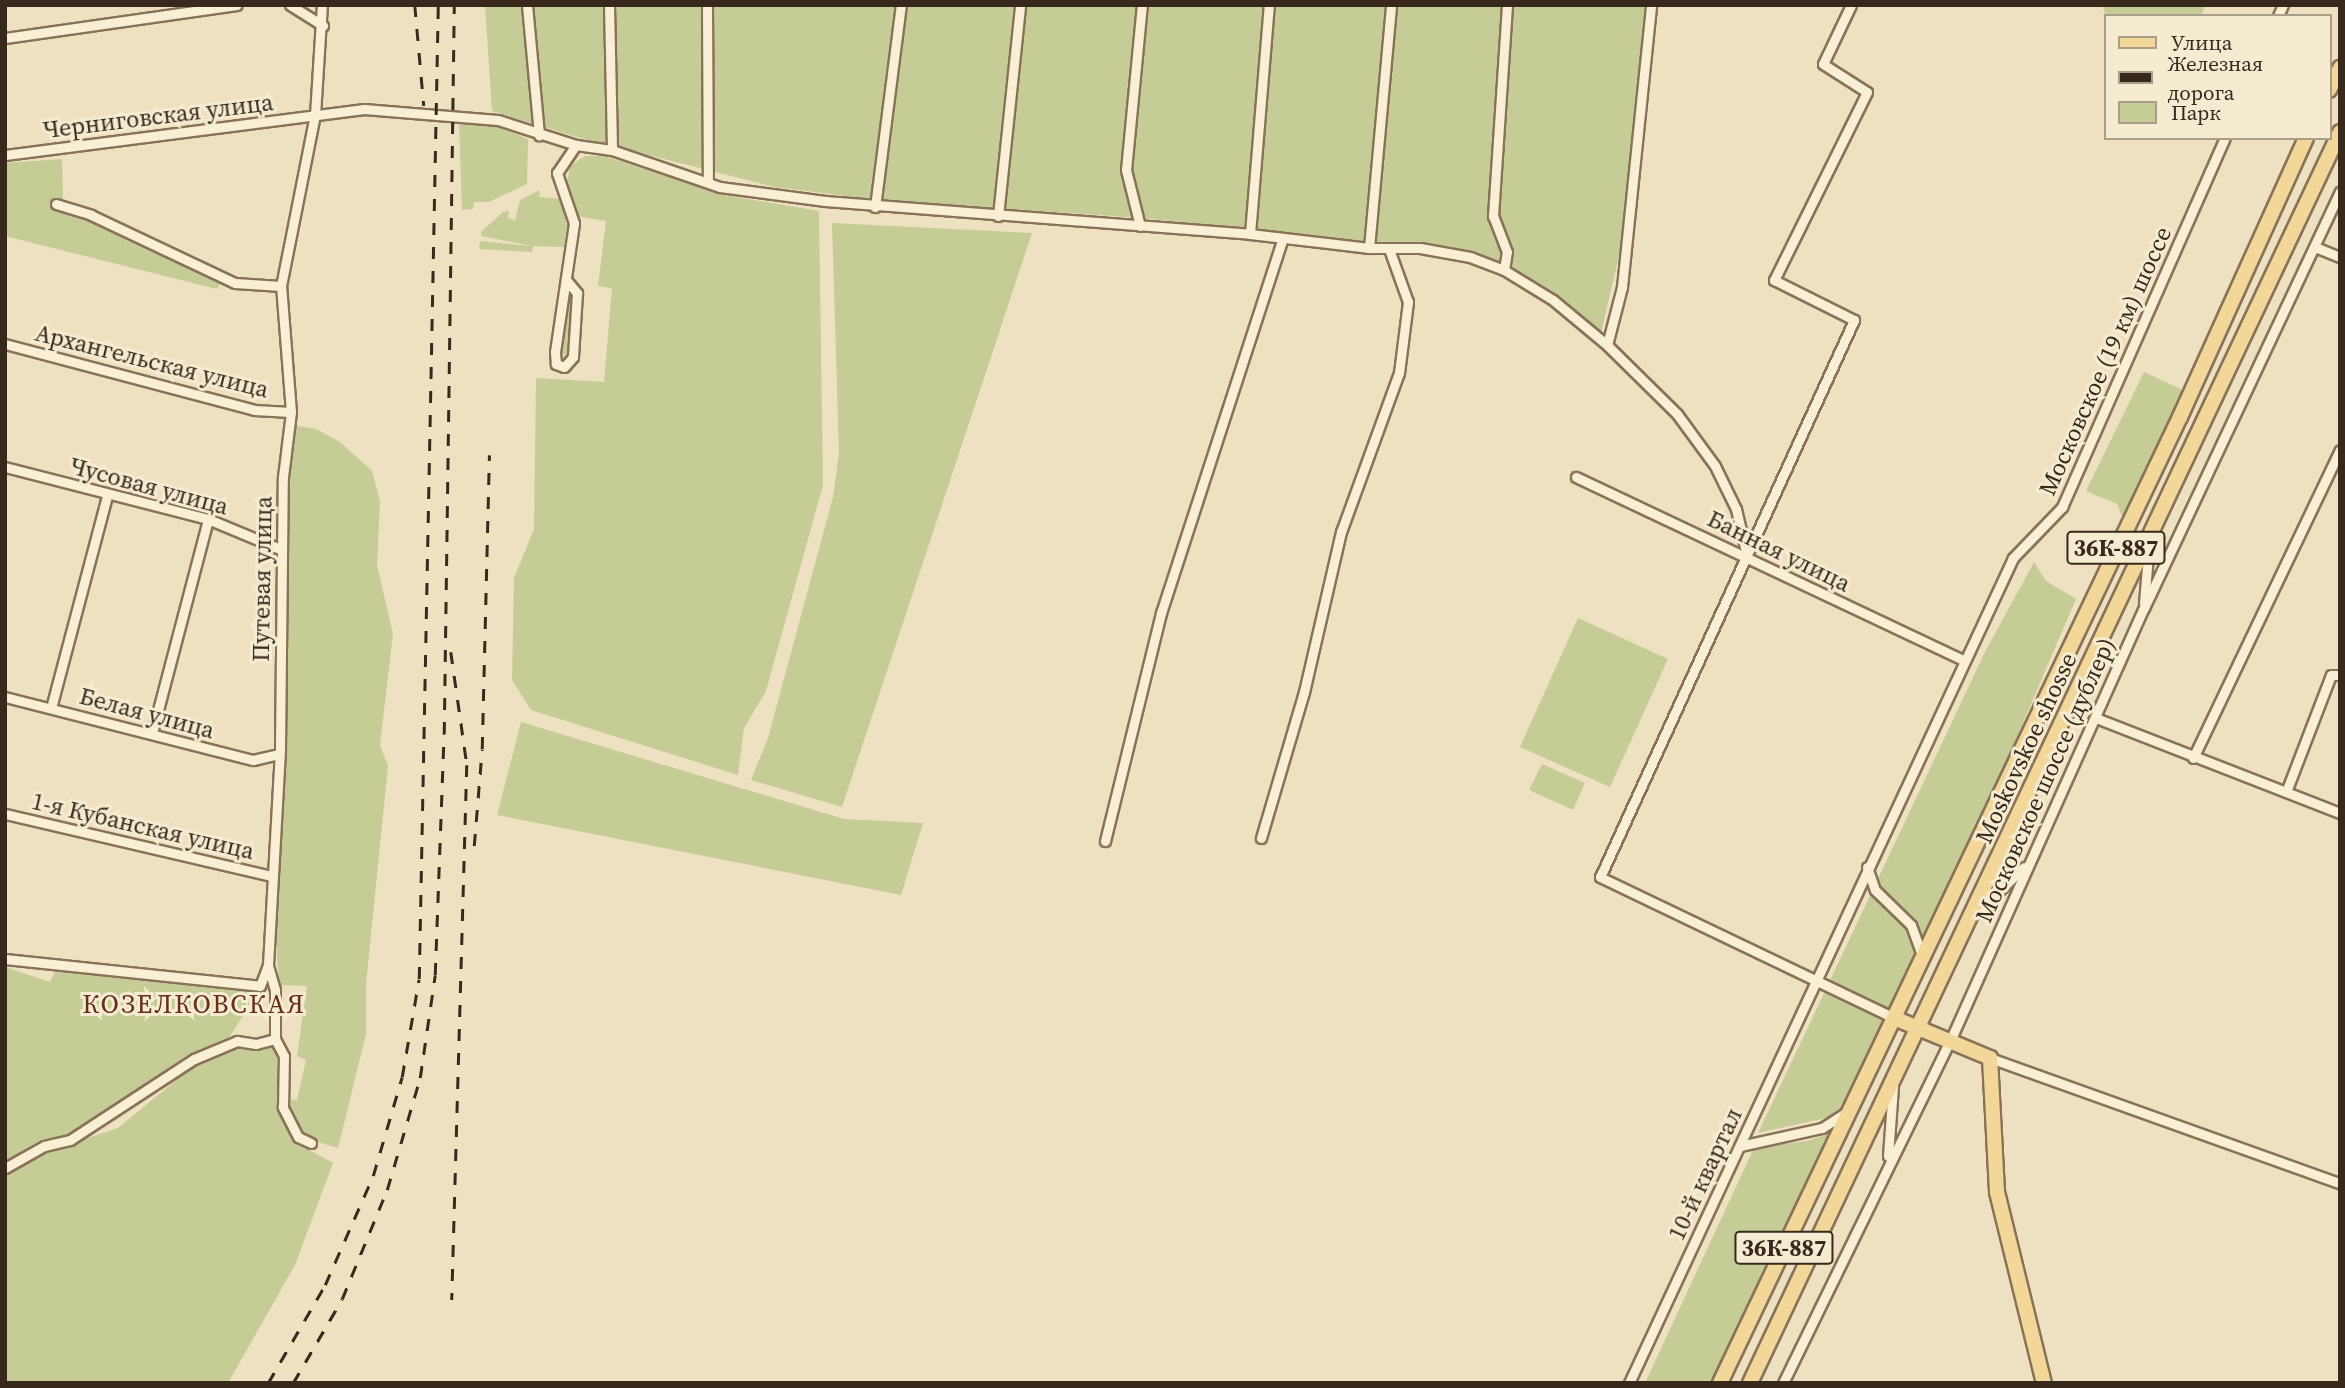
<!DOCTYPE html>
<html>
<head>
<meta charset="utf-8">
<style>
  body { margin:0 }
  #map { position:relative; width:2345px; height:1388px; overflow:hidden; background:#eee1c1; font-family:"Source Serif 4",serif }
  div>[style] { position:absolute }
  .green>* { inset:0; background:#c5cc95 }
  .roads { filter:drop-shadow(2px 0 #887259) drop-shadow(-2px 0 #887259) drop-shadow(0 2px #887259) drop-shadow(0 -2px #887259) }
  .street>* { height:9px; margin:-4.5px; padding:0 4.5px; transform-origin:4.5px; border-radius:4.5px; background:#f9efd5 }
  .primary>* { height:14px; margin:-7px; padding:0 7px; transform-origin:7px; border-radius:7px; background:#f2d799 }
  .rail>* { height:2.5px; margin-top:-1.25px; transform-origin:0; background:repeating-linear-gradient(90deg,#372a1d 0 12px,transparent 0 24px) }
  span { translate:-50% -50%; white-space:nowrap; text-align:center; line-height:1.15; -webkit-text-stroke:6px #f5ebd1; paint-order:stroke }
  .shield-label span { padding:2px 5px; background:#f5ebd1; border:2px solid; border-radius:5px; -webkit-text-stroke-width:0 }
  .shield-label { font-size:23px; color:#372a1d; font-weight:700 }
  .street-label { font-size:24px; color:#372a1d }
  .neighbourhood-label { font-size:26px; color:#642d1c; letter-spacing:2px }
  .frame { position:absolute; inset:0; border:7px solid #372a1d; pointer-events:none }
  .legend { position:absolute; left:2104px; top:14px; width:228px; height:126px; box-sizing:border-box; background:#f5ebd1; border:2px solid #a99e89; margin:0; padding:9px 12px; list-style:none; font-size:21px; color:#372a1d }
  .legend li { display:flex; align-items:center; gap:14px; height:35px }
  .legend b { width:35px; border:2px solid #a99e89 }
</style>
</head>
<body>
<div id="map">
  <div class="green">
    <div style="clip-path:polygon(485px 5px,1648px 5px,1629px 213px,1600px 337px,1556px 297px,1505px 264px,1445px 251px,1143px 218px,878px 200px,775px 187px,577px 137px,492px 111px)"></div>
    <div style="clip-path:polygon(2102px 5px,2205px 5px,2201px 16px,2106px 16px)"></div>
    <div style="clip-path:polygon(459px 123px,489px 124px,528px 139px,527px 184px,489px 202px,474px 202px,473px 209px,462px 210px)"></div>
    <div style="clip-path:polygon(585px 156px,604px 156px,725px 195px,819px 211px,823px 485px,766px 691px,744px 728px,738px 775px,531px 710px,512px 680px,514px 578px,534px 529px,536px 378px,604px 382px,612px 288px,598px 286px,606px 221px,576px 216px,567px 182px,570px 166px)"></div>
    <div style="clip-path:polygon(62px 159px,63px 200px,220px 283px,217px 289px,5px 236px,5px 163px)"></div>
    <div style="clip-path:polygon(540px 190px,539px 197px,561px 199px,567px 226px,564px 247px,533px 246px,532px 252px,479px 249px,480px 241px,532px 246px,481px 236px,481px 232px,503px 212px,509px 211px,508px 218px,515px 220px,520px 200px)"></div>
    <div style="clip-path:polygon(832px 223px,1032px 233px,842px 807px,751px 780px,768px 738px,833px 497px,839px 454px)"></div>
    <div style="clip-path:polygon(569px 286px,573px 296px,570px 355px,558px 354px,563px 292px)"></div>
    <div style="clip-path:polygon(2144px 372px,2185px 391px,2123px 519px,2117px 504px,2086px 491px)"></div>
    <div style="clip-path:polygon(292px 425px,316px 429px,340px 442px,372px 471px,380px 501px,377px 565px,393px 634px,380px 745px,388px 766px,366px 984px,366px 1034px,338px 1148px,307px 1139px,295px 1123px,287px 1099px,297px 1100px,306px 1060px,297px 1056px,307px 986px,279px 985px,276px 941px)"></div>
    <div style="clip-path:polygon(2034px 562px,2046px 581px,2076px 599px,1922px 958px,1852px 1103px,1830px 1117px,1758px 1133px,1985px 652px)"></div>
    <div style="clip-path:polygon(1578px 618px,1668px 659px,1610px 787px,1520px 747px)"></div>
    <div style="clip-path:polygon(521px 722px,844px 819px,923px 823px,901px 895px,497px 815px)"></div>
    <div style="clip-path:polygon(1542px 764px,1585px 783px,1573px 810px,1529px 790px)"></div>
    <div style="clip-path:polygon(5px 967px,50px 982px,56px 969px,249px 988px,251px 1003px,228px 1039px,189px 1054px,65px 1138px,42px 1139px,5px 1161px)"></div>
    <div style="clip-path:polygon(237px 1046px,272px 1047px,280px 1058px,281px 1115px,302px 1146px,333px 1163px,295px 1265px,228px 1383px,5px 1383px,5px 1173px,44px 1152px,118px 1128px,198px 1062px)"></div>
    <div style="clip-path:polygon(1840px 1130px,1721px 1383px,1645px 1383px,1754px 1148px,1807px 1141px)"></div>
  </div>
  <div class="roads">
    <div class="street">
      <div style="left:290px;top:5px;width:39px;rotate:32deg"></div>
      <div style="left:527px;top:5px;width:131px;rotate:84.7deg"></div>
      <div style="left:609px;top:5px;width:145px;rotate:88.8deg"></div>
      <div style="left:707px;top:5px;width:177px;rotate:89.7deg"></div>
      <div style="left:1851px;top:5px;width:65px;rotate:115.4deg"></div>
      <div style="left:1823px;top:64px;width:52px;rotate:32.5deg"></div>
      <div style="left:1867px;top:92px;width:210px;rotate:116.3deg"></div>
      <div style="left:1774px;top:280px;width:89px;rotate:26.6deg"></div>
      <div style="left:1854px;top:320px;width:612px;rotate:114.51deg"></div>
      <div style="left:1600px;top:877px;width:326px;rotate:25.6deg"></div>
      <div style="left:2278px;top:16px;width:12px;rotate:-66deg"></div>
      <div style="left:5px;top:38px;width:234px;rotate:-8.1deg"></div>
      <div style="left:5px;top:155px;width:362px;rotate:-7.3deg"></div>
      <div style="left:364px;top:109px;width:134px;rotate:4.7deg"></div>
      <div style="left:498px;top:120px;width:82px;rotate:17.8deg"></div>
      <div style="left:576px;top:145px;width:36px;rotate:8deg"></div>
      <div style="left:612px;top:150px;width:114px;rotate:18.9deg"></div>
      <div style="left:720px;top:187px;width:106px;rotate:7.6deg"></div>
      <div style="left:825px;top:201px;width:426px;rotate:4.4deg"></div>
      <div style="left:1250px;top:234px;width:120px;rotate:6.7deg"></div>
      <div style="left:1369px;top:248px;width:51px"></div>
      <div style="left:1420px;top:248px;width:51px;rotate:10.2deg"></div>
      <div style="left:1470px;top:257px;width:36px;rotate:21deg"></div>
      <div style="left:1504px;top:270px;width:57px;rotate:31.5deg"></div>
      <div style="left:1553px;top:300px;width:70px;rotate:39.8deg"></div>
      <div style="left:1607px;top:345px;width:98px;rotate:44.6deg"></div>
      <div style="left:1677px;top:414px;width:64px;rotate:53.8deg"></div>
      <div style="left:1715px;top:466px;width:48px;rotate:64deg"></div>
      <div style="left:1736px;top:509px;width:48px;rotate:76.8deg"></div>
      <div style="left:56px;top:204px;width:37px;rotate:17deg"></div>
      <div style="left:91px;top:215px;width:159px;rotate:25.3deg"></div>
      <div style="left:235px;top:283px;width:46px;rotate:3.7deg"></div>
      <div style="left:875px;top:207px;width:204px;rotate:-82.7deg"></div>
      <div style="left:998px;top:216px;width:212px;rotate:-84deg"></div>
      <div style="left:1140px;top:226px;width:58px;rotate:-104deg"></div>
      <div style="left:1126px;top:170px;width:166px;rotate:-84.5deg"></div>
      <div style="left:1250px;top:234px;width:230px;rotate:-85.3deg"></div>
      <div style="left:2315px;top:247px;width:27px;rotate:22deg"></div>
      <div style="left:1369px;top:248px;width:244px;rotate:-84.8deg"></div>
      <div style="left:1504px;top:270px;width:18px;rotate:-81deg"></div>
      <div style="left:1507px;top:252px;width:39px;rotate:-111deg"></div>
      <div style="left:1493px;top:216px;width:211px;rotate:-86.2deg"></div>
      <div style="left:567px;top:281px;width:16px;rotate:50deg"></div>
      <div style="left:577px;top:293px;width:64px;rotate:93.6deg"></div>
      <div style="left:573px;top:357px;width:13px;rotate:132deg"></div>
      <div style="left:564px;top:367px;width:9px;rotate:-159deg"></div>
      <div style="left:556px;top:364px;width:12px;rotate:-95deg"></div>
      <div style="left:555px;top:352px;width:130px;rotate:-81.6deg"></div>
      <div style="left:574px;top:223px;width:53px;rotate:-108.8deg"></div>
      <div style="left:557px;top:173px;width:34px;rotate:-56deg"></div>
      <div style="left:5px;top:344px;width:258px;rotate:14.8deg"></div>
      <div style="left:254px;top:410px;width:37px;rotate:3deg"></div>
      <div style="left:1607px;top:345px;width:60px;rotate:-75.5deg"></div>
      <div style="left:1622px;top:287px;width:283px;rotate:-84.1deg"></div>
      <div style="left:5px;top:467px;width:210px;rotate:14.4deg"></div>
      <div style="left:208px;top:519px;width:78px;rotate:22.6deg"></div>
      <div style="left:1576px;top:477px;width:429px;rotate:25.3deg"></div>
      <div style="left:2144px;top:603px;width:60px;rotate:-85.2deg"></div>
      <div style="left:5px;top:697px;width:256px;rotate:14.3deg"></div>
      <div style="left:253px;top:760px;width:27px;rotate:-13deg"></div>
      <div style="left:51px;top:708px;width:219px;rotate:-75.2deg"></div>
      <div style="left:2096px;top:718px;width:262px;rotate:21.3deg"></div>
      <div style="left:152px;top:733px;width:221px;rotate:-75.3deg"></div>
      <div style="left:2193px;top:758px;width:341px;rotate:-64.5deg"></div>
      <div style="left:2286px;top:792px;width:125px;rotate:-69deg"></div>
      <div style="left:2331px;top:675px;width:9px"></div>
      <div style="left:5px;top:814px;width:273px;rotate:13.1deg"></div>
      <div style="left:1261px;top:838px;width:152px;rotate:-73.6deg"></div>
      <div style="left:1304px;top:692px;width:164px;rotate:-77deg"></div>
      <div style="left:1341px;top:532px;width:169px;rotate:-70deg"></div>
      <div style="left:1399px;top:373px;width:72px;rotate:-82.8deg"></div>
      <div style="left:1408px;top:302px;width:56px;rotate:-109.7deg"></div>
      <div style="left:1105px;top:841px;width:235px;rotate:-76.2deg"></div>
      <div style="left:1161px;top:613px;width:394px;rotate:-72deg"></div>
      <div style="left:1867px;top:867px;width:24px;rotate:71deg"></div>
      <div style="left:1875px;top:890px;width:50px;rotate:44.2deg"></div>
      <div style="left:1911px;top:925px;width:35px;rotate:70deg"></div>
      <div style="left:1976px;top:913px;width:66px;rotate:-43.8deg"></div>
      <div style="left:5px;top:959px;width:256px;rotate:6deg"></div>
      <div style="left:260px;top:986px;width:22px;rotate:-69deg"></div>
      <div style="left:1990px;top:1058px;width:372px;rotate:19.7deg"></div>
      <div style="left:311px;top:1143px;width:14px;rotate:-155deg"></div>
      <div style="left:298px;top:1137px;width:34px;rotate:-117deg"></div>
      <div style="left:283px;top:1107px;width:51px;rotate:-88.9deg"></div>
      <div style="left:284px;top:1056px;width:19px;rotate:-118deg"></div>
      <div style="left:275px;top:1039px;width:49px;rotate:-90deg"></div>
      <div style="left:275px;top:990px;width:26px;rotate:-106deg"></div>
      <div style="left:268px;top:965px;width:217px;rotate:-86.8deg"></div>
      <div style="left:280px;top:748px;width:271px;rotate:-89.4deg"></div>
      <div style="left:283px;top:477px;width:65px;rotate:-83deg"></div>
      <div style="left:291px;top:412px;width:126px;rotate:-94.5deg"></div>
      <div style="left:281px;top:286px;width:174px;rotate:-78.8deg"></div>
      <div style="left:315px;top:115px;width:110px;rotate:-86.4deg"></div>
      <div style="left:1740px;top:1146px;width:84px;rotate:-12.4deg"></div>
      <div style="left:1822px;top:1128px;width:30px;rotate:-33deg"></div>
      <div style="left:1888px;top:1156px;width:70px;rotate:-85.9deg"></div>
      <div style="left:5px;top:1168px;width:45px;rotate:-29.4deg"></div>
      <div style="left:44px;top:1146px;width:27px;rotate:-13deg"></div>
      <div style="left:70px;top:1140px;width:148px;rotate:-33.2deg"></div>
      <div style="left:194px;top:1059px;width:47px;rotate:-22.7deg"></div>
      <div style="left:237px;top:1041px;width:19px;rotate:9deg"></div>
      <div style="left:256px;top:1044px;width:20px;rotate:-15deg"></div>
      <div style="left:1629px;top:1383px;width:910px;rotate:-65.04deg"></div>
      <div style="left:2013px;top:558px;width:71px;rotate:-46.1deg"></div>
      <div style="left:2062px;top:507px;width:403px;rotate:-66.2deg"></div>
      <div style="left:1783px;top:1383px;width:381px;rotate:-64deg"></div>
      <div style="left:1950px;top:1041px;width:474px;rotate:-65.9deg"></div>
      <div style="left:2144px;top:608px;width:460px;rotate:-64.8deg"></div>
    </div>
    <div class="primary">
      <div style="left:2329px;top:90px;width:25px;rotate:-63deg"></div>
      <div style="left:1894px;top:1018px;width:104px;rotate:22.6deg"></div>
      <div style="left:1990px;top:1058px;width:134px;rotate:87deg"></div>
      <div style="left:1997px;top:1192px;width:197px;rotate:76.2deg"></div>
      <div style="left:1720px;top:1383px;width:1070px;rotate:-64.54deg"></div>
      <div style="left:2180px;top:417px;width:306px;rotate:-65.7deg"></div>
      <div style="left:1750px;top:1383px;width:1383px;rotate:-64.75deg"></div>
    </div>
  </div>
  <div class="rail">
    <div style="left:415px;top:5px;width:101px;rotate:84.9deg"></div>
    <div style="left:451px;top:652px;width:114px;rotate:81.9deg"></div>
    <div style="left:467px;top:765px;width:535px;rotate:91.61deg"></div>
    <div style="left:474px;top:846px;width:97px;rotate:-85.3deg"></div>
    <div style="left:482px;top:749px;width:294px;rotate:-88.6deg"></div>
    <div style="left:268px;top:1383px;width:113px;rotate:-59.8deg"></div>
    <div style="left:325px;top:1285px;width:119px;rotate:-66.2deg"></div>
    <div style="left:373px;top:1176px;width:103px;rotate:-73.7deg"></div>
    <div style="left:402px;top:1077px;width:99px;rotate:-80.2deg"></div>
    <div style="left:419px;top:979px;width:974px;rotate:-88.88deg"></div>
    <div style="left:293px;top:1383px;width:97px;rotate:-59.7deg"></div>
    <div style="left:342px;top:1299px;width:118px;rotate:-67.6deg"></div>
    <div style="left:387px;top:1190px;width:117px;rotate:-73.6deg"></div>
    <div style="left:420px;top:1078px;width:104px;rotate:-81.7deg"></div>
    <div style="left:435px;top:975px;width:241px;rotate:-87.9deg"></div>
    <div style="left:444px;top:734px;width:729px;rotate:-89.21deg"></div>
  </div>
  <div class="shield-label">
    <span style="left:2116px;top:548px">36К-887</span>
    <span style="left:1784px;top:1248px">36К-887</span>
  </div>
  <div class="street-label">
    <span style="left:158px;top:116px;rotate:-7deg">Черниговская улица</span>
    <span style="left:152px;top:361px;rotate:14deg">Архангельская улица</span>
    <span style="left:2105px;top:361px;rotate:-66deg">Московское (19 км) шоссе</span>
    <span style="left:149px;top:486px;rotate:15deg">Чусовая улица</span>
    <span style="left:1779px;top:551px;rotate:26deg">Банная улица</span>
    <span style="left:262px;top:579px;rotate:-89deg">Путевая улица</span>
    <span style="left:147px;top:713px;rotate:15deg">Белая улица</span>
    <span style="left:2026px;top:748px;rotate:-65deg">Moskovskoe shosse</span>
    <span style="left:2045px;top:780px;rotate:-66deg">Московское шоссе (дублер)</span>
    <span style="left:143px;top:826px;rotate:13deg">1-я Кубанская улица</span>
    <span style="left:1705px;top:1174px;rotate:-65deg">10-й квартал</span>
  </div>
  <div class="neighbourhood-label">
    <span style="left:194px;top:1005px">КОЗЕЛКОВСКАЯ</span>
  </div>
  <div class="frame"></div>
  <ul class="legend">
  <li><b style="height:9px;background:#f2d799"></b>Улица</li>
  <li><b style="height:9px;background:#372a1d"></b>Железная дорога</li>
  <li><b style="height:19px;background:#c5cc95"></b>Парк</li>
  </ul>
</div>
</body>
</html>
